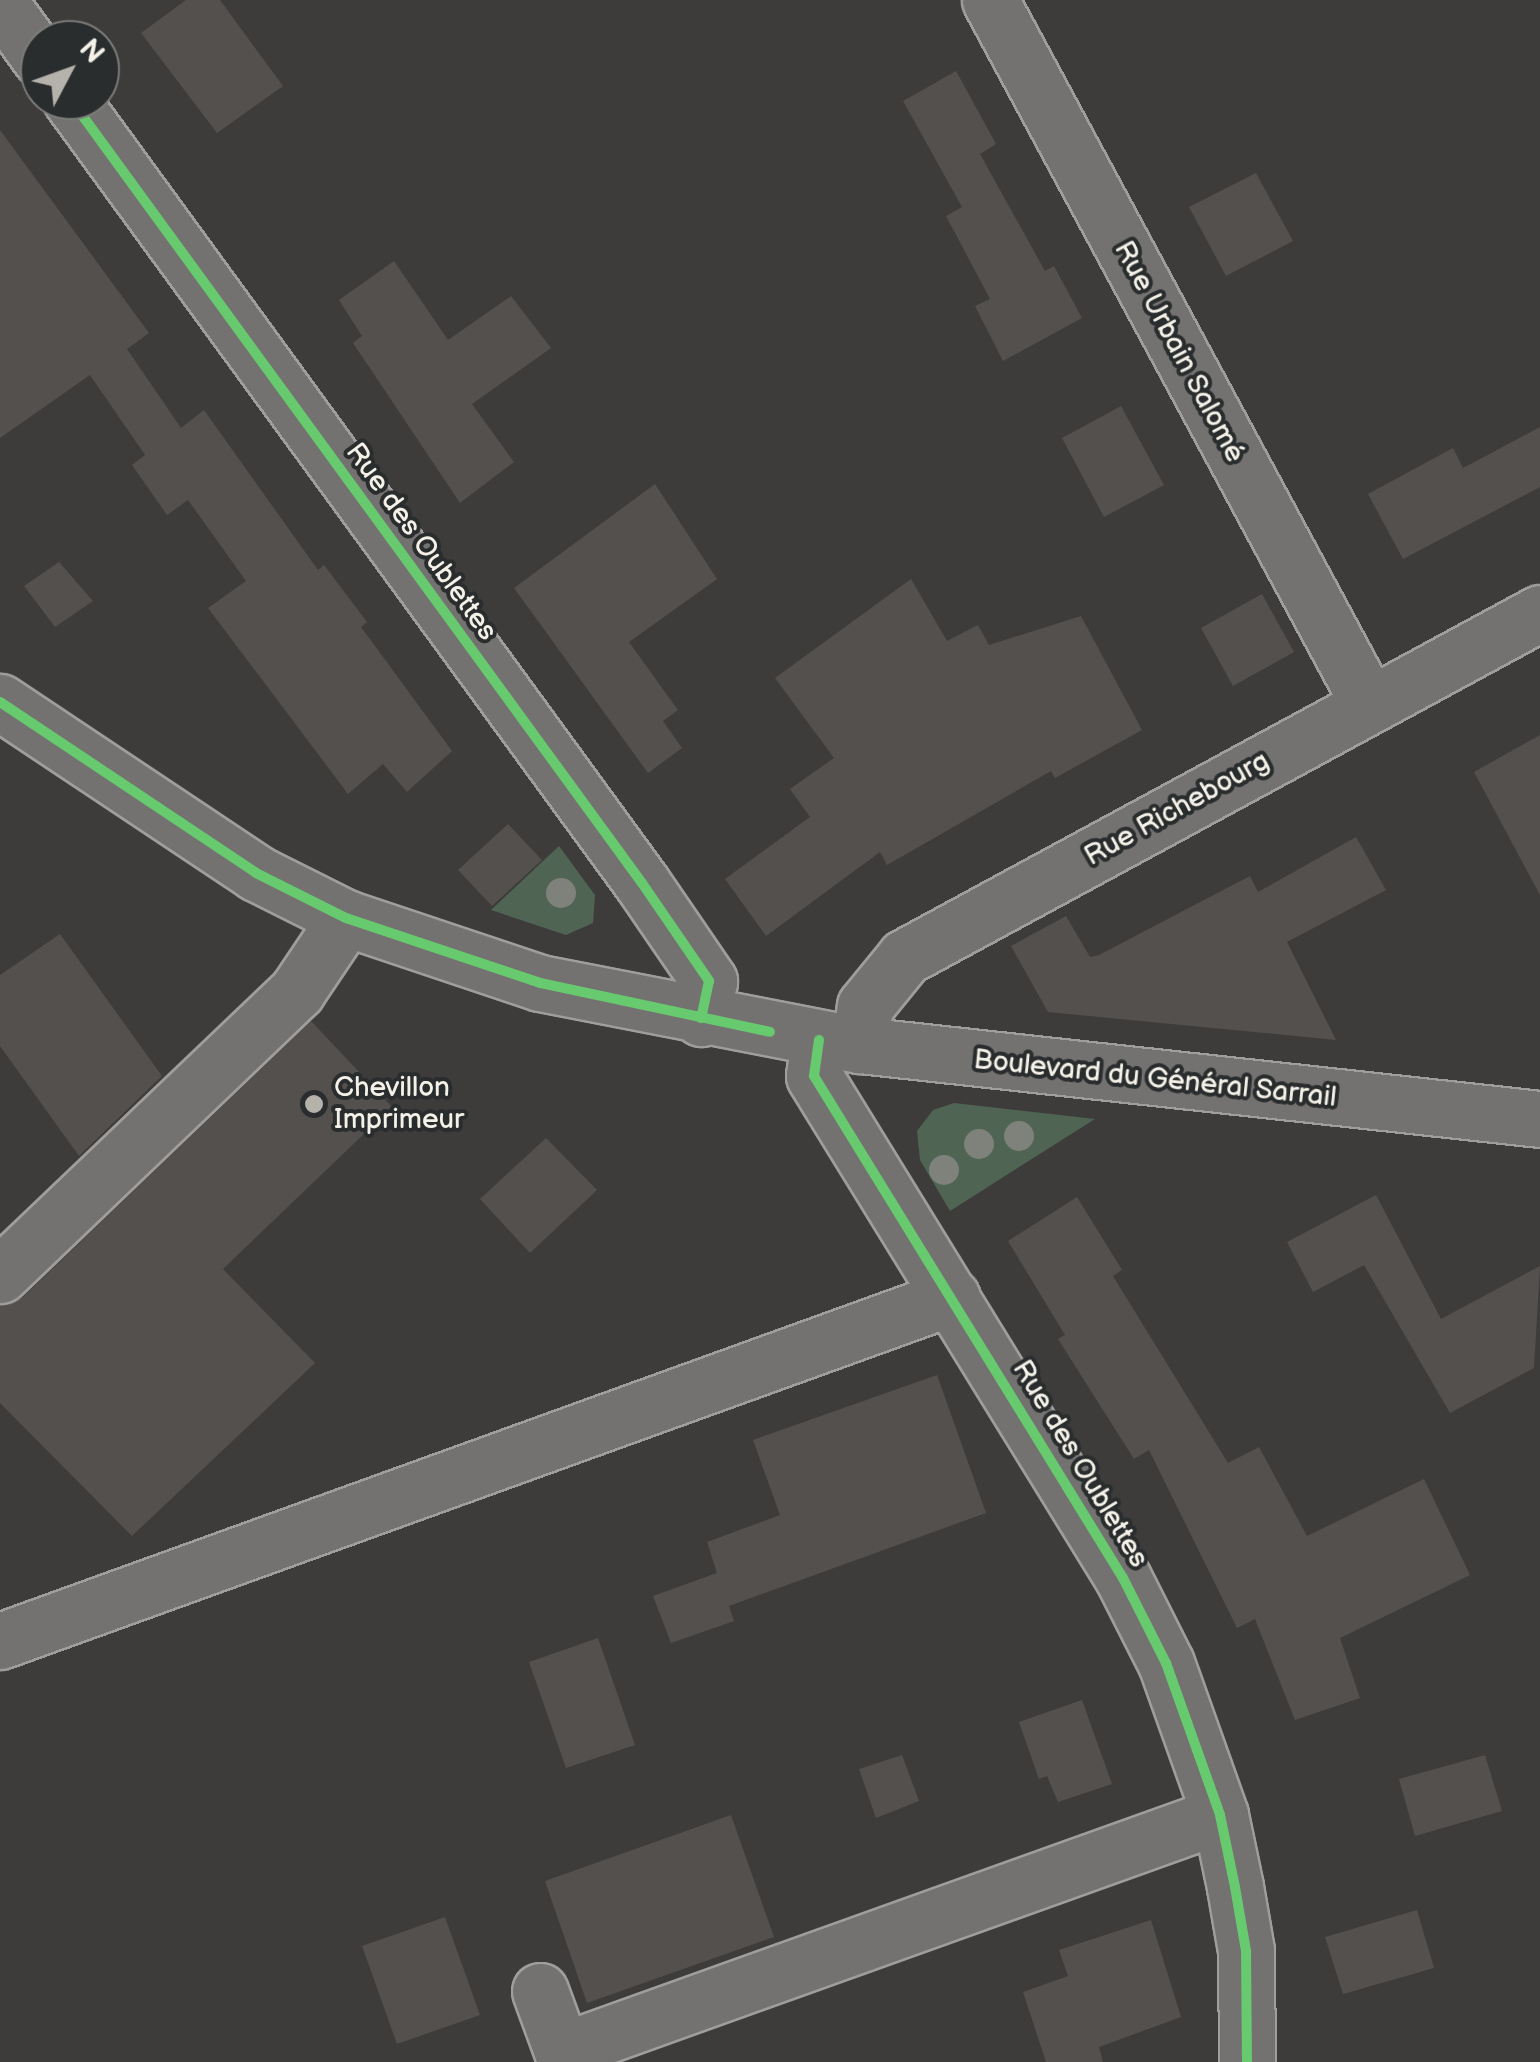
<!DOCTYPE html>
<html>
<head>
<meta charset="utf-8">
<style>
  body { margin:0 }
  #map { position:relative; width:1540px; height:2062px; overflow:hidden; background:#3d3c3b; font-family:"Balsamiq Sans",sans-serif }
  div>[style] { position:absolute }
  .green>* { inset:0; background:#4f6453 }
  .building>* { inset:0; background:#54504e }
  .roads { filter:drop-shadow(2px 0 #9f9e9c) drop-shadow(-2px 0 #9f9e9c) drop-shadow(0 2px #9f9e9c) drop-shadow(0 -2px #9f9e9c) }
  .minor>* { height:55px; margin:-27.5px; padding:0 27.5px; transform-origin:27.5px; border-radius:27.5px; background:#737270 }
  .major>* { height:55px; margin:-27.5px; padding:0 27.5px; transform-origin:27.5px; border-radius:27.5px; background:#737270 }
  .cycleway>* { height:10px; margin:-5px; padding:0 5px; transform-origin:5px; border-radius:5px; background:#67ca6e }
  .trees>* { width:30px; height:30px; margin:-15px; border-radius:50%; background:#7e827a }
  .dots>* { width:28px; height:28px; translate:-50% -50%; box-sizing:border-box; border:5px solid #2a2d2e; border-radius:50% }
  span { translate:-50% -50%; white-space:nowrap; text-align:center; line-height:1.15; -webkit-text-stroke:8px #2a2d2e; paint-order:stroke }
  .street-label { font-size:28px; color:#f4f1e8 }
  .poi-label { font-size:28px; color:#f4f1e8 }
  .left { translate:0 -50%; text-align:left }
  .north { position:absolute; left:20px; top:20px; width:100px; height:100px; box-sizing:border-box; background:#2a2d2e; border:2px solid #7b7b78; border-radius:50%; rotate:49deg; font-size:28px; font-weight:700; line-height:40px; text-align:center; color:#f4f1e8 }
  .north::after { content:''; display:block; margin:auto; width:35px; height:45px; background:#b4b2ab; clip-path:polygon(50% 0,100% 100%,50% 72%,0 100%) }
</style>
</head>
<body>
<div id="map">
  <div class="green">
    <div style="clip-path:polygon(559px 846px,595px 895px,593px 923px,566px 935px,491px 910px)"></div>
    <div style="clip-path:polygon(954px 1103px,1095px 1119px,950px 1211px,920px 1160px,917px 1131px,933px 1110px)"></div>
  </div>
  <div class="building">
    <div style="clip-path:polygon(186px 0,220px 0,283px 86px,217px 133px,141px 33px)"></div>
    <div style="clip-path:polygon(956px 71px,996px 144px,980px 154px,1045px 271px,1054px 266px,1082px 318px,1003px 361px,975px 306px,990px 299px,946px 216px,962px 207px,903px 101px)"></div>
    <div style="clip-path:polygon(0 130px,149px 333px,127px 349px,181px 428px,204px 410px,318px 570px,324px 565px,367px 622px,361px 627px,452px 751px,407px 792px,383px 764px,348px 794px,208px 608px,246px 581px,188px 500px,167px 515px,132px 465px,145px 455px,90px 375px,0 438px)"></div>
    <div style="clip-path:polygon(1256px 173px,1293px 241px,1226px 276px,1189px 207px)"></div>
    <div style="clip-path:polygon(394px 261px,448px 340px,511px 296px,551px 348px,472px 404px,514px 462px,460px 503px,353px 343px,362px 336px,339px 300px)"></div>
    <div style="clip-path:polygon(1121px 406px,1164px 485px,1104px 517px,1062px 438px)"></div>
    <div style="clip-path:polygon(1540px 427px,1540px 487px,1403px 559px,1368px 494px,1453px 448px,1463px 468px)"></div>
    <div style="clip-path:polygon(655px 484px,717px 579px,629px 642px,678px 710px,663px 721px,682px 748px,648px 773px,514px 588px)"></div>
    <div style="clip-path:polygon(59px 562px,93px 601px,55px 627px,24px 586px)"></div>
    <div style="clip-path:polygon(911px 579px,947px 641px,978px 625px,989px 645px,1081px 616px,1142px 730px,1055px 778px,1051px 771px,887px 865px,880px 852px,766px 936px,725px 879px,810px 817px,790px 789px,834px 758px,775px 678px)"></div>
    <div style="clip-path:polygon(1262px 594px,1294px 652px,1233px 686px,1201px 628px)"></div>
    <div style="clip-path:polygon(1540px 735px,1540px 895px,1474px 772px)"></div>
    <div style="clip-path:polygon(508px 824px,542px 860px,492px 906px,458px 870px)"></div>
    <div style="clip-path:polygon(1356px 837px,1386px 890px,1287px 942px,1336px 1040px,1048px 1012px,1011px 946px,1066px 916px,1090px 957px,1099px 955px,1250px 876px,1258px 892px)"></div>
    <div style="clip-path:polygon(60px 934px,162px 1076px,79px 1156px,0 1046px,0 975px)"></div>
    <div style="clip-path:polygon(311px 1021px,392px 1107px,223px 1269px,315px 1363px,132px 1536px,0 1403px,0 1305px,22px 1298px)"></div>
    <div style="clip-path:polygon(546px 1138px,597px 1190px,530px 1253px,480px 1199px)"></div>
    <div style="clip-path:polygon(1376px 1195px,1441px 1319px,1540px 1266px,1534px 1368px,1450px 1413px,1364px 1265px,1313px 1292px,1287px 1242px)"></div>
    <div style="clip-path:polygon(1077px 1197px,1122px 1270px,1113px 1276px,1228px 1463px,1259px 1447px,1307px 1536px,1424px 1479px,1470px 1575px,1340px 1638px,1360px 1698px,1295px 1720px,1255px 1619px,1237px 1628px,1149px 1450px,1134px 1459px,1058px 1339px,1065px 1335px,1008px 1241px)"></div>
    <div style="clip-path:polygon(937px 1375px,986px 1513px,729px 1606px,734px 1621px,671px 1643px,653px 1596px,717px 1573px,707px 1542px,780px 1515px,753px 1440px)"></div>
    <div style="clip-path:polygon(598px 1638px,635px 1745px,566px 1768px,529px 1662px)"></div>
    <div style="clip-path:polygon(1082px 1700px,1112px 1784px,1058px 1802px,1047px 1776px,1039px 1779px,1019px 1722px)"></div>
    <div style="clip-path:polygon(902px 1755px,919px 1801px,876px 1818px,859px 1769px)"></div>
    <div style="clip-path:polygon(1485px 1755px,1502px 1811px,1415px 1836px,1399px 1779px)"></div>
    <div style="clip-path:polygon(731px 1815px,774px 1937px,587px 2003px,545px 1881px)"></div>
    <div style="clip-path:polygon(1417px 1910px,1434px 1968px,1343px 1994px,1325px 1937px)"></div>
    <div style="clip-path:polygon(445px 1917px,480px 2015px,397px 2044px,362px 1946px)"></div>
    <div style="clip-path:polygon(1151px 1920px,1181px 2017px,1099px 2047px,1103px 2062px,1046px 2062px,1023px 1992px,1068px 1976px,1059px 1950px)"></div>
  </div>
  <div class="roads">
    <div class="minor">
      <div style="left:990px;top:0;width:800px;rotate:61.7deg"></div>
      <div style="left:0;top:3px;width:68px;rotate:54deg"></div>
      <div style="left:71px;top:100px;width:969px;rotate:53.9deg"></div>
      <div style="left:642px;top:883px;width:119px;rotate:55.6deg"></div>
      <div style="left:709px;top:981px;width:38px;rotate:102deg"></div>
      <div style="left:819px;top:1040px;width:36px;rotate:98deg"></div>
      <div style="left:814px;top:1076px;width:589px;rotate:58.39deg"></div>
      <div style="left:1123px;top:1578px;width:95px;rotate:63.2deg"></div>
      <div style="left:1166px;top:1663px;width:161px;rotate:70.4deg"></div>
      <div style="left:1220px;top:1815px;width:74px;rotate:78.2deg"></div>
      <div style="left:1235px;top:1887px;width:65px;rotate:80.2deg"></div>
      <div style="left:1246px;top:1951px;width:111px;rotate:89.5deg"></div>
      <div style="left:860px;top:1045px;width:39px;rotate:-83deg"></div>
      <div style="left:865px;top:1006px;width:63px;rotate:-50.8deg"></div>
      <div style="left:905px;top:957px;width:722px;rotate:-28.45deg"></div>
      <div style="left:0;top:1275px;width:411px;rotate:-43.7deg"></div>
      <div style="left:297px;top:991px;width:88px;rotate:-56.1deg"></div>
      <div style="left:0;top:1641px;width:1012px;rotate:-19.87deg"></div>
      <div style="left:540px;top:1991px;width:64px;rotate:69.9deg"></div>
      <div style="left:562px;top:2051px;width:699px;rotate:-19.73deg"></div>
    </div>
    <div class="major">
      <div style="left:0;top:702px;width:308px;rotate:33.7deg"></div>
      <div style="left:256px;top:873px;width:101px;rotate:26.6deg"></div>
      <div style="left:346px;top:918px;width:205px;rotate:18.5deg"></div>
      <div style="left:540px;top:983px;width:326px;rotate:11deg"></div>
      <div style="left:860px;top:1045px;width:684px;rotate:6.21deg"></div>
    </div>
  </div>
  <div class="cycleway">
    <div style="left:71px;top:100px;width:969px;rotate:53.9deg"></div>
    <div style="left:642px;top:883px;width:119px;rotate:55.6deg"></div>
    <div style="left:709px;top:981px;width:38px;rotate:102deg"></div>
    <div style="left:0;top:702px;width:308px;rotate:33.7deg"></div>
    <div style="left:256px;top:873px;width:101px;rotate:26.6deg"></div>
    <div style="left:346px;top:918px;width:205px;rotate:18.5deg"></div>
    <div style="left:540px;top:983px;width:235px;rotate:12deg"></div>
    <div style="left:819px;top:1040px;width:36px;rotate:98deg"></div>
    <div style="left:814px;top:1076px;width:589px;rotate:58.39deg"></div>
    <div style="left:1123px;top:1578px;width:95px;rotate:63.2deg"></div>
    <div style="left:1166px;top:1663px;width:161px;rotate:70.4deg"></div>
    <div style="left:1220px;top:1815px;width:74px;rotate:78.2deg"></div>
    <div style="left:1235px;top:1887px;width:65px;rotate:80.2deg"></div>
    <div style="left:1246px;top:1951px;width:111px;rotate:89.5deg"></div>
  </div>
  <div class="trees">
    <div style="left:561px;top:893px"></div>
    <div style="left:1019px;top:1136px"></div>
    <div style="left:979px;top:1144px"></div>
    <div style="left:944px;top:1170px"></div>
  </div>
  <div class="dots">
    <div style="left:314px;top:1104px;background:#b4b2ab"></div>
  </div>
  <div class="street-label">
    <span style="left:1179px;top:352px;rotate:62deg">Rue Urbain Salomé</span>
    <span style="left:421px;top:542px;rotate:54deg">Rue des Oublettes</span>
    <span style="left:1177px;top:809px;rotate:-29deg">Rue Richebourg</span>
    <span style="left:1155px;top:1079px;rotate:6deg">Boulevard du Général Sarrail</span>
    <span style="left:1080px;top:1464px;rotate:59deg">Rue des Oublettes</span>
  </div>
  <div class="poi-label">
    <span class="left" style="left:334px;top:1104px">Chevillon<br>Imprimeur</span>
  </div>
  <div class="north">N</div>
</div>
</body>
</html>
